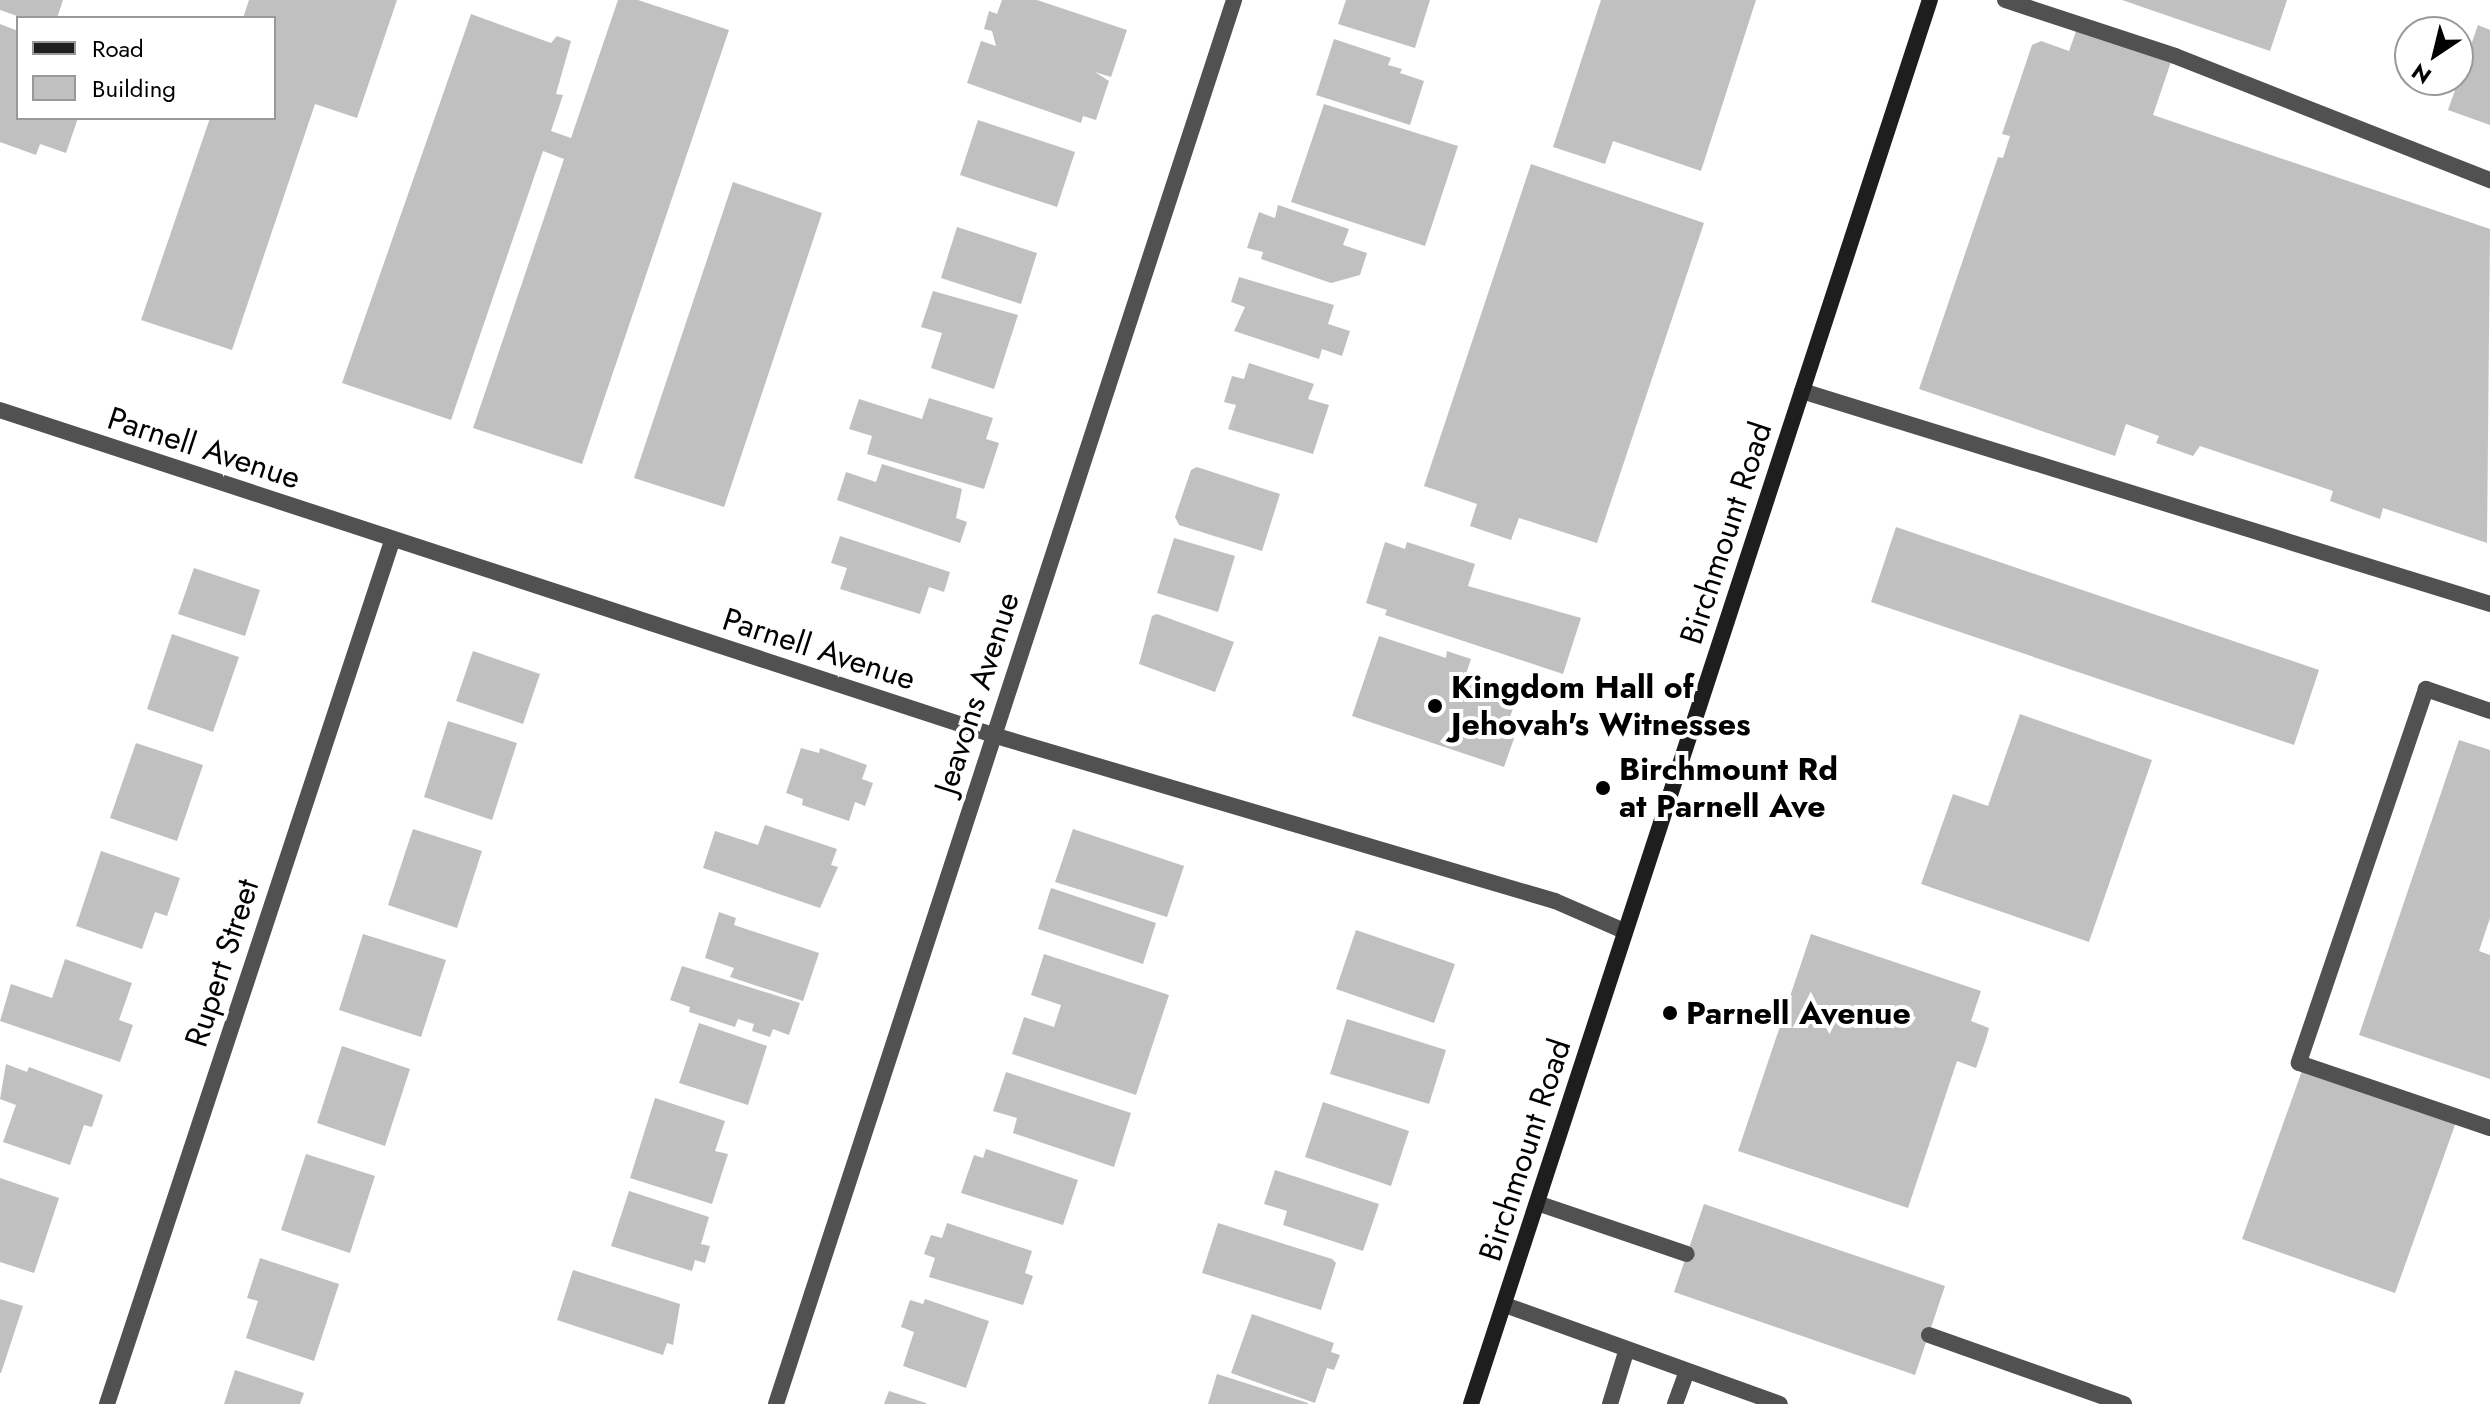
<!DOCTYPE html>
<html>
<head>
<meta charset="utf-8">
<style>
  body { margin:0 }
  #map { position:relative; width:2490px; height:1404px; overflow:hidden; background:#fff; font-family:Jost,sans-serif }
  div>[style] { position:absolute }
  .building>* { inset:0; background:#c0c0c0 }
  .lane>* { height:16px; margin:-8px; padding:0 8px; transform-origin:8px; border-radius:8px; background:#515151 }
  .street>* { height:16px; margin:-8px; padding:0 8px; transform-origin:8px; border-radius:8px; background:#515151 }
  .secondary>* { height:16px; margin:-8px; padding:0 8px; transform-origin:8px; border-radius:8px; background:#1e1e1e }
  .dots>* { width:22px; height:22px; translate:-50% -50%; box-sizing:border-box; border:4px solid #fff; border-radius:50% }
  span { translate:-50% -50%; white-space:nowrap; text-align:center; line-height:1.15; -webkit-text-stroke:8px #fff; paint-order:stroke }
  .street-label { font-size:32px; color:#000 }
  .poi-label { font-size:32px; color:#000; font-weight:700 }
  .left { translate:0 -50%; text-align:left }
  .legend { position:absolute; left:16px; top:16px; width:260px; height:104px; box-sizing:border-box; background:#fff; border:2px solid #999; margin:0; padding:10px 14px; list-style:none; font-size:24px; color:#000 }
  .legend li { display:flex; align-items:center; gap:16px; height:40px }
  .legend b { width:40px; border:2px solid #999 }
  .north { position:absolute; left:2394px; top:16px; width:80px; height:80px; box-sizing:border-box; background:#fff; border:2px solid #999; border-radius:50%; rotate:215deg; font-size:22px; font-weight:700; line-height:32px; text-align:center; color:#000 }
  .north::after { content:''; display:block; margin:auto; width:28px; height:36px; background:#000; clip-path:polygon(50% 0,100% 100%,50% 72%,0 100%) }
</style>
</head>
<body>
<div id="map">
  <div class="building">
    <div style="clip-path:polygon(0 0,63px 0,57px 18px,23px 18px,0 10px)"></div>
    <div style="clip-path:polygon(249px 0,397px 0,357px 118px,315px 104px,232px 350px,141px 320px,210px 118px,274px 118px,274px 18px,243px 18px)"></div>
    <div style="clip-path:polygon(618px 0,638px 0,729px 30px,582px 464px,473px 428px,564px 159px,543px 151px,451px 420px,342px 383px,471px 14px,551px 43px,557px 36px,571px 41px,556px 94px,563px 95px,551px 131px,571px 138px)"></div>
    <div style="clip-path:polygon(1002px 0,1037px 0,1127px 30px,1111px 77px,1095px 72px,1109px 81px,1096px 120px,1083px 116px,1081px 123px,967px 83px,981px 41px,996px 46px,992px 31px,984px 29px,989px 11px,997px 14px)"></div>
    <div style="clip-path:polygon(1346px 0,1430px 0,1415px 48px,1338px 24px)"></div>
    <div style="clip-path:polygon(1601px 0,1756px 0,1701px 171px,1613px 141px,1605px 164px,1553px 147px)"></div>
    <div style="clip-path:polygon(2122px 0,2287px 0,2270px 51px)"></div>
    <div style="clip-path:polygon(2079px 23px,2173px 56px,2153px 115px,2490px 229px,2487px 543px,2383px 508px,2380px 519px,2330px 501px,2333px 491px,2200px 446px,2193px 456px,2156px 443px,2159px 436px,2126px 424px,2115px 456px,1919px 389px,1998px 157px,2003px 158px,2010px 136px,2002px 134px,2032px 45px,2041px 41px,2069px 51px)"></div>
    <div style="clip-path:polygon(0 24px,18px 31px,18px 118px,78px 118px,66px 153px,40px 144px,36px 155px,0 142px)"></div>
    <div style="clip-path:polygon(2478px 25px,2490px 30px,2490px 125px,2448px 110px)"></div>
    <div style="clip-path:polygon(1334px 39px,1391px 58px,1388px 65px,1402px 69px,1400px 73px,1424px 81px,1410px 125px,1316px 95px)"></div>
    <div style="clip-path:polygon(1324px 104px,1458px 146px,1425px 246px,1291px 202px)"></div>
    <div style="clip-path:polygon(978px 120px,1075px 152px,1057px 207px,960px 175px)"></div>
    <div style="clip-path:polygon(1531px 164px,1704px 223px,1597px 543px,1519px 518px,1511px 540px,1470px 526px,1477px 504px,1424px 486px)"></div>
    <div style="clip-path:polygon(733px 182px,822px 213px,724px 507px,634px 478px)"></div>
    <div style="clip-path:polygon(1278px 205px,1349px 229px,1343px 245px,1367px 253px,1360px 275px,1331px 283px,1261px 259px,1263px 252px,1247px 248px,1259px 212px,1275px 218px)"></div>
    <div style="clip-path:polygon(957px 227px,1037px 253px,1021px 304px,941px 278px)"></div>
    <div style="clip-path:polygon(1239px 277px,1334px 305px,1328px 324px,1350px 331px,1342px 356px,1322px 349px,1319px 359px,1234px 331px,1245px 307px,1231px 302px)"></div>
    <div style="clip-path:polygon(933px 291px,1018px 315px,994px 389px,931px 368px,942px 333px,921px 327px)"></div>
    <div style="clip-path:polygon(1249px 363px,1314px 384px,1308px 399px,1329px 405px,1313px 454px,1228px 429px,1236px 405px,1224px 402px,1232px 376px,1244px 379px)"></div>
    <div style="clip-path:polygon(929px 398px,993px 418px,986px 439px,999px 443px,984px 489px,867px 454px,872px 436px,849px 429px,859px 399px,922px 419px)"></div>
    <div style="clip-path:polygon(882px 464px,962px 489px,956px 518px,967px 522px,960px 543px,837px 500px,846px 472px,876px 482px)"></div>
    <div style="clip-path:polygon(1197px 467px,1280px 494px,1262px 551px,1179px 525px,1175px 517px,1191px 470px)"></div>
    <div style="clip-path:polygon(1896px 527px,2319px 670px,2294px 745px,1871px 602px)"></div>
    <div style="clip-path:polygon(840px 536px,950px 572px,944px 592px,929px 587px,920px 614px,840px 589px,847px 568px,831px 563px)"></div>
    <div style="clip-path:polygon(1174px 538px,1235px 556px,1218px 612px,1157px 593px)"></div>
    <div style="clip-path:polygon(1385px 542px,1405px 549px,1407px 542px,1475px 564px,1468px 586px,1581px 618px,1563px 674px,1385px 615px,1387px 610px,1366px 603px)"></div>
    <div style="clip-path:polygon(194px 568px,260px 590px,245px 636px,178px 614px)"></div>
    <div style="clip-path:polygon(1157px 614px,1234px 642px,1215px 692px,1139px 664px,1152px 616px)"></div>
    <div style="clip-path:polygon(172px 634px,239px 657px,213px 732px,147px 709px)"></div>
    <div style="clip-path:polygon(1379px 636px,1446px 658px,1447px 651px,1471px 659px,1464px 680px,1517px 697px,1509px 720px,1519px 724px,1504px 767px,1352px 716px)"></div>
    <div style="clip-path:polygon(473px 651px,540px 674px,523px 724px,456px 701px)"></div>
    <div style="clip-path:polygon(2020px 714px,2152px 760px,2089px 942px,1921px 884px,1953px 794px,1988px 806px)"></div>
    <div style="clip-path:polygon(448px 721px,517px 743px,492px 820px,424px 797px)"></div>
    <div style="clip-path:polygon(2459px 740px,2490px 750px,2490px 918px,2479px 951px,2490px 955px,2490px 1079px,2359px 1035px)"></div>
    <div style="clip-path:polygon(136px 743px,203px 765px,177px 841px,110px 818px)"></div>
    <div style="clip-path:polygon(801px 748px,819px 753px,820px 748px,867px 765px,862px 779px,873px 783px,865px 806px,855px 802px,849px 821px,802px 805px,803px 799px,786px 793px)"></div>
    <div style="clip-path:polygon(765px 825px,837px 849px,831px 865px,838px 867px,820px 908px,703px 868px,715px 831px,758px 845px)"></div>
    <div style="clip-path:polygon(413px 829px,482px 851px,457px 928px,388px 905px)"></div>
    <div style="clip-path:polygon(1073px 829px,1184px 866px,1167px 917px,1055px 882px)"></div>
    <div style="clip-path:polygon(101px 851px,180px 878px,167px 916px,155px 912px,142px 949px,76px 926px)"></div>
    <div style="clip-path:polygon(1051px 888px,1156px 923px,1143px 964px,1038px 929px)"></div>
    <div style="clip-path:polygon(719px 912px,736px 918px,734px 925px,819px 953px,803px 1001px,730px 977px,734px 968px,705px 958px)"></div>
    <div style="clip-path:polygon(1356px 930px,1455px 964px,1434px 1023px,1336px 989px)"></div>
    <div style="clip-path:polygon(363px 934px,446px 960px,421px 1037px,339px 1010px)"></div>
    <div style="clip-path:polygon(1811px 934px,1981px 991px,1971px 1021px,1989px 1028px,1986px 1039px,1976px 1068px,1957px 1061px,1908px 1208px,1738px 1151px)"></div>
    <div style="clip-path:polygon(1044px 954px,1169px 995px,1136px 1095px,1012px 1054px,1024px 1017px,1054px 1027px,1061px 1005px,1031px 995px)"></div>
    <div style="clip-path:polygon(65px 959px,132px 983px,119px 1020px,133px 1025px,120px 1062px,0 1021px,11px 984px,52px 998px)"></div>
    <div style="clip-path:polygon(682px 966px,800px 1003px,789px 1035px,773px 1029px,770px 1037px,752px 1031px,754px 1024px,738px 1019px,735px 1027px,689px 1012px,690px 1007px,670px 1000px)"></div>
    <div style="clip-path:polygon(1347px 1019px,1446px 1050px,1429px 1104px,1330px 1074px)"></div>
    <div style="clip-path:polygon(699px 1023px,767px 1046px,748px 1105px,679px 1083px)"></div>
    <div style="clip-path:polygon(342px 1046px,410px 1069px,385px 1146px,317px 1123px)"></div>
    <div style="clip-path:polygon(6px 1064px,27px 1072px,29px 1067px,103px 1095px,92px 1127px,84px 1125px,70px 1165px,3px 1142px,16px 1105px,0 1099px)"></div>
    <div style="clip-path:polygon(2303px 1068px,2456px 1122px,2395px 1293px,2242px 1239px)"></div>
    <div style="clip-path:polygon(1006px 1072px,1131px 1113px,1114px 1167px,1013px 1133px,1017px 1118px,993px 1111px)"></div>
    <div style="clip-path:polygon(655px 1098px,725px 1121px,715px 1151px,728px 1154px,712px 1204px,630px 1178px)"></div>
    <div style="clip-path:polygon(1323px 1102px,1409px 1131px,1391px 1186px,1305px 1157px)"></div>
    <div style="clip-path:polygon(986px 1149px,1078px 1180px,1063px 1225px,961px 1193px,974px 1155px,983px 1158px)"></div>
    <div style="clip-path:polygon(306px 1154px,375px 1176px,350px 1253px,281px 1230px)"></div>
    <div style="clip-path:polygon(1275px 1170px,1379px 1204px,1363px 1251px,1283px 1225px,1287px 1211px,1264px 1204px)"></div>
    <div style="clip-path:polygon(0 1178px,59px 1198px,34px 1273px,0 1262px)"></div>
    <div style="clip-path:polygon(629px 1191px,709px 1217px,701px 1244px,710px 1246px,705px 1263px,695px 1260px,692px 1271px,611px 1246px)"></div>
    <div style="clip-path:polygon(1704px 1204px,1945px 1286px,1915px 1375px,1674px 1292px)"></div>
    <div style="clip-path:polygon(947px 1223px,1032px 1251px,1025px 1273px,1033px 1276px,1023px 1305px,929px 1277px,935px 1258px,924px 1254px,931px 1235px,942px 1238px)"></div>
    <div style="clip-path:polygon(1218px 1223px,1332px 1259px,1336px 1263px,1321px 1310px,1202px 1273px)"></div>
    <div style="clip-path:polygon(260px 1258px,339px 1284px,314px 1361px,246px 1338px,258px 1301px,247px 1298px)"></div>
    <div style="clip-path:polygon(573px 1270px,680px 1304px,673px 1345px,667px 1343px,663px 1355px,557px 1320px)"></div>
    <div style="clip-path:polygon(0 1299px,23px 1306px,1px 1373px,0 1373px)"></div>
    <div style="clip-path:polygon(925px 1299px,989px 1321px,966px 1388px,903px 1366px,914px 1332px,901px 1327px,910px 1300px,923px 1304px)"></div>
    <div style="clip-path:polygon(1252px 1314px,1334px 1343px,1331px 1352px,1340px 1355px,1334px 1370px,1327px 1368px,1315px 1403px,1231px 1373px)"></div>
    <div style="clip-path:polygon(235px 1370px,304px 1393px,300px 1404px,224px 1404px)"></div>
    <div style="clip-path:polygon(1217px 1374px,1308px 1403px,1308px 1404px,1208px 1404px)"></div>
    <div style="clip-path:polygon(889px 1391px,926px 1403px,926px 1404px,884px 1404px)"></div>
  </div>
  <div class="lane">
    <div style="left:2005px;top:0;width:179px;rotate:18.2deg"></div>
    <div style="left:2175px;top:56px;width:339px;rotate:21.5deg"></div>
    <div style="left:1802px;top:391px;width:720px;rotate:17.2deg"></div>
    <div style="left:2490px;top:711px;width:68px;rotate:-161deg"></div>
    <div style="left:2426px;top:689px;width:395px;rotate:108.8deg"></div>
    <div style="left:2299px;top:1063px;width:202px;rotate:18.8deg"></div>
    <div style="left:1537px;top:1203px;width:158px;rotate:18.8deg"></div>
    <div style="left:1505px;top:1305px;width:292px;rotate:19.8deg"></div>
    <div style="left:1929px;top:1335px;width:207px;rotate:19.5deg"></div>
    <div style="left:1610px;top:1404px;width:54px;rotate:-72.9deg"></div>
    <div style="left:1675px;top:1404px;width:33px;rotate:-70deg"></div>
  </div>
  <div class="street">
    <div style="left:0;top:410px;width:1045px;rotate:18.12deg"></div>
    <div style="left:993px;top:735px;width:586px;rotate:16.46deg"></div>
    <div style="left:1555px;top:901px;width:75px;rotate:23.5deg"></div>
    <div style="left:107px;top:1404px;width:909px;rotate:-71.72deg"></div>
    <div style="left:776px;top:1404px;width:1477px;rotate:-71.93deg"></div>
  </div>
  <div class="secondary">
    <div style="left:1471px;top:1404px;width:1477px;rotate:-71.9deg"></div>
  </div>
  <div class="dots">
    <div style="left:1435px;top:706px;background:#000"></div>
    <div style="left:1603px;top:788px;background:#000"></div>
    <div style="left:1670px;top:1013px;background:#000"></div>
  </div>
  <div class="street-label">
    <span style="left:204px;top:448px;rotate:18deg">Parnell Avenue</span>
    <span style="left:1726px;top:533px;rotate:-72deg">Birchmount Road</span>
    <span style="left:819px;top:649px;rotate:18deg">Parnell Avenue</span>
    <span style="left:977px;top:693px;rotate:-72deg">Jeavons Avenue</span>
    <span style="left:222px;top:963px;rotate:-72deg">Rupert Street</span>
    <span style="left:1525px;top:1150px;rotate:-72deg">Birchmount Road</span>
  </div>
  <div class="poi-label">
    <span class="left" style="left:1451px;top:706px">Kingdom Hall of<br>Jehovah's Witnesses</span>
    <span class="left" style="left:1619px;top:788px">Birchmount Rd<br>at Parnell Ave</span>
    <span class="left" style="left:1686px;top:1013px">Parnell Avenue</span>
  </div>
  <ul class="legend">
  <li><b style="height:10px;background:#1e1e1e"></b>Road</li>
  <li><b style="height:22px;background:#c0c0c0"></b>Building</li>
  </ul>
  <div class="north">N</div>
</div>
</body>
</html>
